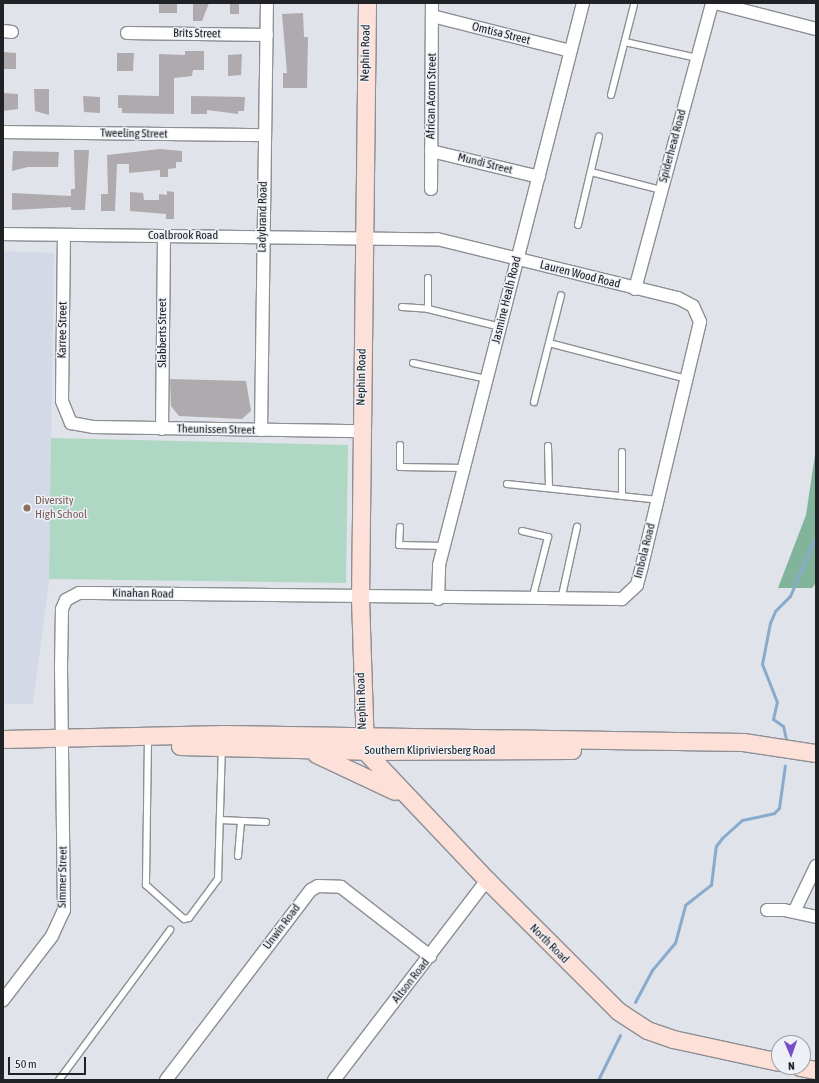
<!DOCTYPE html>
<html>
<head>
<meta charset="utf-8">
<style>
  body { margin:0 }
  #map { position:relative; width:819px; height:1083px; overflow:hidden; background:#e0e3e9; font-family:"Asap Condensed",sans-serif }
  div>[style] { position:absolute }
  .built>* { inset:0; background:#d3d9e6 }
  .green>* { inset:0; background:#afd8c4 }
  .forest>* { inset:0; background:#82b49c }
  .stream>* { height:3px; margin:-1.5px; padding:0 1.5px; transform-origin:1.5px; border-radius:1.5px; background:#88abcd }
  .building>* { inset:0; background:#afaaae }
  .roads { filter:drop-shadow(1px 0 #8c8f94) drop-shadow(-1px 0 #8c8f94) drop-shadow(0 1px #8c8f94) drop-shadow(0 -1px #8c8f94) }
  .lane>* { height:6px; margin:-3px; padding:0 3px; transform-origin:3px; border-radius:3px; background:#fff }
  .street>* { height:12px; margin:-6px; padding:0 6px; transform-origin:6px; border-radius:6px; background:#fff }
  .secondary>* { height:17px; margin:-8.5px; padding:0 8.5px; transform-origin:8.5px; border-radius:8.5px; background:#fde1d9 }
  .dots>* { width:11px; height:11px; translate:-50% -50%; box-sizing:border-box; border:2px solid #edf0f6; border-radius:50% }
  span { translate:-50% -50%; white-space:nowrap; text-align:center; line-height:1.15; -webkit-text-stroke:3px #edf0f6; paint-order:stroke }
  .street-label { font-size:12px; color:#212225 }
  .education-label { font-size:12px; color:#785e54 }
  .left { translate:0 -50%; text-align:left }
  .frame { position:absolute; inset:0; border:4px solid #212225; pointer-events:none }
  .north { position:absolute; left:771px; top:1035px; width:40px; height:40px; box-sizing:border-box; background:#edf0f6; border:1px solid #9b9ea2; border-radius:50%; rotate:178deg; font-size:11px; font-weight:700; line-height:16px; text-align:center; color:#212225 }
  .north::after { content:''; display:block; margin:auto; width:14px; height:18px; background:#764ec7; clip-path:polygon(50% 0,100% 100%,50% 72%,0 100%) }
  .scale { position:absolute; left:8px; top:1057px; width:78px; height:18px; box-sizing:border-box; border:2px solid #212225; border-top:0; padding-left:5px; font-size:12px; line-height:14px; white-space:nowrap; color:#212225; -webkit-text-stroke:3px #edf0f6; paint-order:stroke }
</style>
</head>
<body>
<div id="map">
  <div class="built">
    <div style="clip-path:polygon(3px 251px,54px 253px,49px 582px,33px 704px,3px 704px)"></div>
  </div>
  <div class="green">
    <div style="clip-path:polygon(51px 438px,348px 445px,346px 583px,49px 579px)"></div>
  </div>
  <div class="forest">
    <div style="clip-path:polygon(816px 448px,816px 583px,812px 588px,778px 588px,806px 515px)"></div>
  </div>
  <div class="stream">
    <div style="left:786px;top:739px;width:13px;rotate:-103deg"></div>
    <div style="left:783px;top:726px;width:12px;rotate:-145deg"></div>
    <div style="left:773px;top:719px;width:17px;rotate:-77deg"></div>
    <div style="left:777px;top:702px;width:41px;rotate:-111.5deg"></div>
    <div style="left:762px;top:664px;width:42px;rotate:-79deg"></div>
    <div style="left:770px;top:623px;width:13px;rotate:-67deg"></div>
    <div style="left:775px;top:611px;width:21px;rotate:-45deg"></div>
    <div style="left:790px;top:596px;width:61px;rotate:-66.8deg"></div>
    <div style="left:635px;top:1002px;width:36px;rotate:-62deg"></div>
    <div style="left:652px;top:970px;width:35px;rotate:-50deg"></div>
    <div style="left:675px;top:943px;width:39px;rotate:-75deg"></div>
    <div style="left:685px;top:905px;width:33px;rotate:-38deg"></div>
    <div style="left:711px;top:885px;width:39px;rotate:-83deg"></div>
    <div style="left:716px;top:846px;width:10px;rotate:-53deg"></div>
    <div style="left:722px;top:838px;width:27px;rotate:-42deg"></div>
    <div style="left:742px;top:820px;width:33px;rotate:-12deg"></div>
    <div style="left:774px;top:813px;width:7px;rotate:-45deg"></div>
    <div style="left:779px;top:808px;width:43px;rotate:-82.1deg"></div>
    <div style="left:598px;top:1080px;width:50px;rotate:-63.9deg"></div>
  </div>
  <div class="building">
    <div style="clip-path:polygon(159px 3px,177px 3px,177px 13px,159px 13px)"></div>
    <div style="clip-path:polygon(193px 3px,209px 3px,202px 21px,193px 21px)"></div>
    <div style="clip-path:polygon(230px 3px,239px 3px,239px 14px,230px 14px)"></div>
    <div style="clip-path:polygon(303px 13px,304px 37px,308px 37px,307px 88px,283px 88px,283px 73px,287px 73px,282px 14px)"></div>
    <div style="clip-path:polygon(185px 51px,204px 51px,204px 70px,193px 70px,192px 76px,174px 78px,174px 114px,122px 113px,122px 108px,118px 108px,118px 95px,159px 96px,159px 54px,185px 55px)"></div>
    <div style="clip-path:polygon(3px 52px,16px 53px,16px 69px,3px 69px)"></div>
    <div style="clip-path:polygon(117px 53px,134px 53px,133px 71px,117px 71px)"></div>
    <div style="clip-path:polygon(242px 54px,241px 75px,228px 76px,228px 55px)"></div>
    <div style="clip-path:polygon(34px 89px,49px 89px,49px 115px,35px 111px)"></div>
    <div style="clip-path:polygon(3px 93px,18px 94px,18px 109px,3px 111px)"></div>
    <div style="clip-path:polygon(83px 96px,100px 97px,100px 113px,84px 112px)"></div>
    <div style="clip-path:polygon(191px 96px,245px 97px,244px 111px,238px 111px,238px 114px,207px 110px,207px 114px,191px 114px)"></div>
    <div style="clip-path:polygon(160px 149px,182px 151px,182px 162px,176px 162px,176px 168px,168px 169px,168px 177px,160px 177px,160px 170px,129px 173px,129px 164px,117px 164px,115px 211px,101px 211px,101px 194px,108px 194px,107px 155px)"></div>
    <div style="clip-path:polygon(74px 150px,89px 150px,85px 210px,71px 210px,71px 207px,12px 210px,12px 193px,71px 196px,71px 189px,75px 189px)"></div>
    <div style="clip-path:polygon(13px 151px,59px 152px,58px 167px,28px 167px,12px 171px)"></div>
    <div style="clip-path:polygon(167px 191px,174px 192px,174px 219px,166px 219px,166px 214px,130px 211px,130px 192px,143px 193px,144px 200px,159px 200px,159px 194px,167px 195px)"></div>
    <div style="clip-path:polygon(170px 379px,246px 381px,251px 411px,242px 419px,179px 416px,171px 406px)"></div>
  </div>
  <div class="roads">
    <div class="lane">
      <div style="left:625px;top:42px;width:74px;rotate:12.5deg"></div>
      <div style="left:611px;top:95px;width:93px;rotate:-75.7deg"></div>
      <div style="left:591px;top:172px;width:72px;rotate:14.4deg"></div>
      <div style="left:578px;top:225px;width:91px;rotate:-76.7deg"></div>
      <div style="left:428px;top:278px;width:31px;rotate:90deg"></div>
      <div style="left:402px;top:307px;width:26px;rotate:4deg"></div>
      <div style="left:428px;top:309px;width:75px;rotate:13.9deg"></div>
      <div style="left:549px;top:343px;width:143px;rotate:14.6deg"></div>
      <div style="left:413px;top:363px;width:76px;rotate:12.2deg"></div>
      <div style="left:534px;top:402px;width:110px;rotate:-75.8deg"></div>
      <div style="left:400px;top:445px;width:22px;rotate:90deg"></div>
      <div style="left:400px;top:467px;width:64px;rotate:0.9deg"></div>
      <div style="left:548px;top:446px;width:42px;rotate:88.6deg"></div>
      <div style="left:507px;top:484px;width:152px;rotate:6deg"></div>
      <div style="left:622px;top:496px;width:44px;rotate:-90deg"></div>
      <div style="left:400px;top:527px;width:18px;rotate:93deg"></div>
      <div style="left:399px;top:545px;width:45px;rotate:1.3deg"></div>
      <div style="left:522px;top:531px;width:27px;rotate:13deg"></div>
      <div style="left:548px;top:537px;width:65px;rotate:104.3deg"></div>
      <div style="left:561px;top:600px;width:75px;rotate:-77.6deg"></div>
      <div style="left:148px;top:738px;width:147px;rotate:90.8deg"></div>
      <div style="left:146px;top:885px;width:51px;rotate:41.8deg"></div>
      <div style="left:184px;top:919px;width:5px;rotate:-11deg"></div>
      <div style="left:189px;top:918px;width:49px;rotate:-53.4deg"></div>
      <div style="left:218px;top:879px;width:131px;rotate:-88.3deg"></div>
      <div style="left:220px;top:820px;width:46px;rotate:2.5deg"></div>
      <div style="left:238px;top:856px;width:34px;rotate:-85deg"></div>
      <div style="left:59px;top:1080px;width:187px;rotate:-53.5deg"></div>
    </div>
    <div class="street">
      <div style="left:715px;top:3px;width:104px;rotate:14.4deg"></div>
      <div style="left:432px;top:16px;width:142px;rotate:14.2deg"></div>
      <div style="left:3px;top:31px;width:9px;rotate:6deg"></div>
      <div style="left:127px;top:33px;width:140px;rotate:0.8deg"></div>
      <div style="left:3px;top:132px;width:261px;rotate:0.7deg"></div>
      <div style="left:431px;top:151px;width:111px;rotate:13.5deg"></div>
      <div style="left:431px;top:189px;width:186px;rotate:-89.7deg"></div>
      <div style="left:3px;top:234px;width:434px;rotate:0.7deg"></div>
      <div style="left:437px;top:239px;width:248px;rotate:13.8deg"></div>
      <div style="left:678px;top:298px;width:17px;rotate:28deg"></div>
      <div style="left:693px;top:306px;width:17px;rotate:66deg"></div>
      <div style="left:700px;top:322px;width:251px;rotate:103.4deg"></div>
      <div style="left:642px;top:566px;width:20px;rotate:105deg"></div>
      <div style="left:637px;top:585px;width:21px;rotate:137deg"></div>
      <div style="left:622px;top:599px;width:529px;rotate:-179.35deg"></div>
      <div style="left:93px;top:593px;width:14px;rotate:180deg"></div>
      <div style="left:79px;top:593px;width:15px;rotate:152deg"></div>
      <div style="left:66px;top:600px;width:10px;rotate:114deg"></div>
      <div style="left:62px;top:609px;width:59px;rotate:91deg"></div>
      <div style="left:61px;top:668px;width:242px;rotate:89.3deg"></div>
      <div style="left:64px;top:910px;width:29px;rotate:115deg"></div>
      <div style="left:52px;top:936px;width:81px;rotate:127.4deg"></div>
      <div style="left:64px;top:235px;width:166px;rotate:90.7deg"></div>
      <div style="left:62px;top:401px;width:24px;rotate:68deg"></div>
      <div style="left:71px;top:423px;width:22px;rotate:10deg"></div>
      <div style="left:93px;top:427px;width:269px;rotate:0.9deg"></div>
      <div style="left:635px;top:289px;width:296px;rotate:-74.9deg"></div>
      <div style="left:162px;top:429px;width:193px;rotate:-89.4deg"></div>
      <div style="left:261px;top:430px;width:427px;rotate:-89.2deg"></div>
      <div style="left:438px;top:599px;width:34px;rotate:-88deg"></div>
      <div style="left:439px;top:565px;width:580px;rotate:-75.63deg"></div>
      <div style="left:767px;top:910px;width:17px"></div>
      <div style="left:784px;top:910px;width:33px;rotate:12deg"></div>
      <div style="left:794px;top:912px;width:51px;rotate:-64.4deg"></div>
      <div style="left:166px;top:1080px;width:239px;rotate:-52.7deg"></div>
      <div style="left:311px;top:890px;width:8px;rotate:-30deg"></div>
      <div style="left:318px;top:886px;width:23px;rotate:2deg"></div>
      <div style="left:341px;top:887px;width:113px;rotate:37.8deg"></div>
      <div style="left:334px;top:1080px;width:252px;rotate:-52.6deg"></div>
    </div>
    <div class="secondary">
      <div style="left:367px;top:3px;width:595px;rotate:90.67deg"></div>
      <div style="left:360px;top:598px;width:153px;rotate:88.1deg"></div>
      <div style="left:365px;top:751px;width:178px;rotate:46.6deg"></div>
      <div style="left:487px;top:880px;width:185px;rotate:45deg"></div>
      <div style="left:618px;top:1011px;width:35px;rotate:33deg"></div>
      <div style="left:647px;top:1030px;width:28px;rotate:19deg"></div>
      <div style="left:673px;top:1039px;width:108px;rotate:12.2deg"></div>
      <div style="left:3px;top:739px;width:222px;rotate:-1.3deg"></div>
      <div style="left:225px;top:734px;width:451px;rotate:0.9deg"></div>
      <div style="left:676px;top:741px;width:67px;rotate:0.9deg"></div>
      <div style="left:743px;top:742px;width:74px;rotate:8.6deg"></div>
      <div style="left:180px;top:746px;width:185px;rotate:1.5deg"></div>
      <div style="left:365px;top:751px;width:207px;rotate:-0.3deg"></div>
      <div style="left:316px;top:754px;width:87px;rotate:25.1deg"></div>
      <div style="left:800px;top:1067px;width:16px;rotate:11deg"></div>
    </div>
  </div>
  <div class="dots">
    <div style="left:27px;top:508px;background:#8d6e63"></div>
  </div>
  <div class="street-label">
    <span style="left:197px;top:34px;rotate:1deg">Brits Street</span>
    <span style="left:501px;top:34px;rotate:14deg">Omtisa Street</span>
    <span style="left:366px;top:53px;rotate:-89deg">Nephin Road</span>
    <span style="left:432px;top:96px;rotate:-89deg">African Acorn Street</span>
    <span style="left:134px;top:134px;rotate:1deg">Tweeling Street</span>
    <span style="left:673px;top:146px;rotate:-75deg">Spiderhead Road</span>
    <span style="left:485px;top:164px;rotate:14deg">Mundi Street</span>
    <span style="left:263px;top:217px;rotate:-89deg">Ladybrand Road</span>
    <span style="left:183px;top:236px">Coalbrook Road</span>
    <span style="left:580px;top:275px;rotate:14deg">Lauren Wood Road</span>
    <span style="left:507px;top:300px;rotate:-76deg">Jasmine Healh Road</span>
    <span style="left:63px;top:330px;rotate:-89deg">Karree Street</span>
    <span style="left:163px;top:333px;rotate:-90deg">Slabberts Street</span>
    <span style="left:362px;top:377px;rotate:-89deg">Nephin Road</span>
    <span style="left:216px;top:430px;rotate:1deg">Theunissen Street</span>
    <span style="left:645px;top:551px;rotate:-76deg">Imbola Road</span>
    <span style="left:143px;top:594px;rotate:1deg">Kinahan Road</span>
    <span style="left:362px;top:701px;rotate:-92deg">Nephin Road</span>
    <span style="left:430px;top:751px">Southern Klipriviersberg Road</span>
    <span style="left:63px;top:877px;rotate:-89deg">Simmer Street</span>
    <span style="left:282px;top:927px;rotate:-53deg">Unwin Road</span>
    <span style="left:549px;top:944px;rotate:45deg">North Road</span>
    <span style="left:411px;top:981px;rotate:-52deg">Altson Road</span>
  </div>
  <div class="education-label">
    <span class="left" style="left:35px;top:508px">Diversity<br>High School</span>
  </div>
  <div class="frame"></div>
  <div class="north">N</div>
  <div class="scale">50 m</div>
</div>
</body>
</html>
